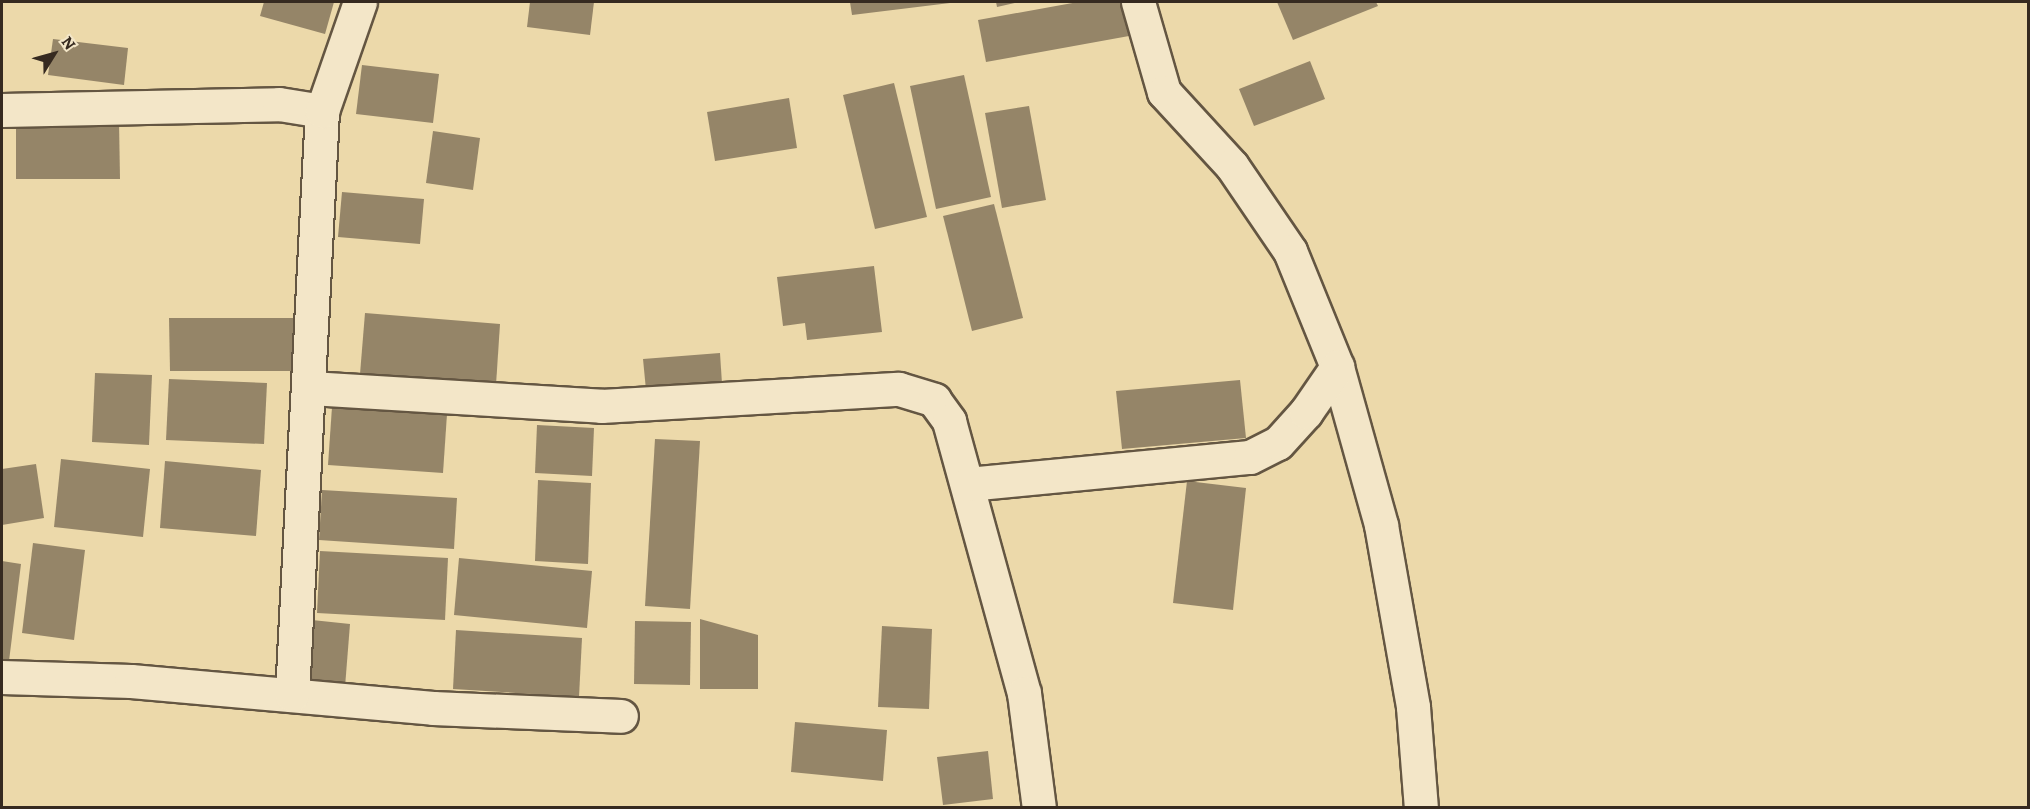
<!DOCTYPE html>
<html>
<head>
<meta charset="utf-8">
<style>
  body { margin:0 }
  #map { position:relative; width:2030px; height:809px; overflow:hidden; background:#ecd9aa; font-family:Alegreya,serif }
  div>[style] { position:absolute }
  .building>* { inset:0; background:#958568 }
  .roads { filter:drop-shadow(2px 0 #645642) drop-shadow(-2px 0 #645642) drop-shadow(0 2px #645642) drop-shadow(0 -2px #645642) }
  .minor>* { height:33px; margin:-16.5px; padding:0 16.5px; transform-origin:16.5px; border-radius:16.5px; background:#f3e6c8 }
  span { translate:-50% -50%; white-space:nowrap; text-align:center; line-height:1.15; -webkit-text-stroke:4.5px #f3e6c8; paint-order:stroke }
  .frame { position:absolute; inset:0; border:3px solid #362a20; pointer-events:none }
  .north { position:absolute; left:24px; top:24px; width:60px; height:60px; -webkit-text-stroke:4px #f3e6c8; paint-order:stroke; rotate:53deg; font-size:16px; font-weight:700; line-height:24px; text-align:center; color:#362a20 }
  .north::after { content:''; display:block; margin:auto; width:21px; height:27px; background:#362a20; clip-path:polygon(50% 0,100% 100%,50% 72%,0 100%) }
</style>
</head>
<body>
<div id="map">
  <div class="building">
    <div style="clip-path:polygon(264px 2px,334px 2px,325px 34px,260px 16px)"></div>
    <div style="clip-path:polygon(530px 2px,594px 2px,590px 35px,527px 27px)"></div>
    <div style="clip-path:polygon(850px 2px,950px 2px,950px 3px,852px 15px)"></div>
    <div style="clip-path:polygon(996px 2px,1019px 2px,997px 7px)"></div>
    <div style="clip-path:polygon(1078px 2px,1123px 2px,1129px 36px,986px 62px,978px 20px)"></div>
    <div style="clip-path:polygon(1277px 2px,1376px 2px,1378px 6px,1293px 40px)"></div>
    <div style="clip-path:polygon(53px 39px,128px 48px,124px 85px,48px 75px)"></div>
    <div style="clip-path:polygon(1310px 61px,1325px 99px,1254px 126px,1239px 89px)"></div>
    <div style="clip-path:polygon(362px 65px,439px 74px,433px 123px,356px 114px)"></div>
    <div style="clip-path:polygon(964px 75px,991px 197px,936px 209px,910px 86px)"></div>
    <div style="clip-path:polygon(894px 83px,927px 217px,875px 229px,843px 95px)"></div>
    <div style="clip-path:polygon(789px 98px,797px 148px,715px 161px,707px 112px)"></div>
    <div style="clip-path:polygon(1029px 106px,1046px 200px,1002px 208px,985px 113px)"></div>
    <div style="clip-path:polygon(119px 121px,120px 179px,16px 179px,16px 122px)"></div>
    <div style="clip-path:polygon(433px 131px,480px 138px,473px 190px,426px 183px)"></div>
    <div style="clip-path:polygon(342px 192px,424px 199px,420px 244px,338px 237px)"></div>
    <div style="clip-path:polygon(994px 204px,1023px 318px,972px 331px,943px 216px)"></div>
    <div style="clip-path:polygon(874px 266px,882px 332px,807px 340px,805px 323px,783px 326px,777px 277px)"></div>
    <div style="clip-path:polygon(365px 313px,500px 324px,496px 385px,360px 374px)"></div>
    <div style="clip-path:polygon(169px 318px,294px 318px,294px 371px,170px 371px)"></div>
    <div style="clip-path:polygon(720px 353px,722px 384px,646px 390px,643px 359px)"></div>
    <div style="clip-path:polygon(95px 373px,152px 375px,149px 445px,92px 442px)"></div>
    <div style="clip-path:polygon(169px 379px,267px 383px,264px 444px,166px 440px)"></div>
    <div style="clip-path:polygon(1240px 380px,1246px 438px,1122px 449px,1116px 391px)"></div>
    <div style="clip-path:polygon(332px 407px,447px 414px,443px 473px,328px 465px)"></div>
    <div style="clip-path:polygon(537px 425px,594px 428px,592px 476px,535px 473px)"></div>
    <div style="clip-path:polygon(655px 439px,700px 441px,690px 609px,645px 606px)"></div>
    <div style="clip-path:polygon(61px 459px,150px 469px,143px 537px,54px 527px)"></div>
    <div style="clip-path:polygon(165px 461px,261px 470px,256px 536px,160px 528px)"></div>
    <div style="clip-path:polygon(36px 464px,44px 518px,2px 525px,2px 469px)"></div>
    <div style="clip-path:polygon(538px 480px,591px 483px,588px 564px,535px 561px)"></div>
    <div style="clip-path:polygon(1187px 481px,1246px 488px,1233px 610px,1173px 603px)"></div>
    <div style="clip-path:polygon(322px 490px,457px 498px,454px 549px,319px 540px)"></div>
    <div style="clip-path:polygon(33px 543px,85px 550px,74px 640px,22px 633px)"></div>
    <div style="clip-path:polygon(320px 551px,448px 558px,445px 620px,317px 613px)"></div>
    <div style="clip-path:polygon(459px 558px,592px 571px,587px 628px,454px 615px)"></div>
    <div style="clip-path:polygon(2px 561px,21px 564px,9px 661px,2px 660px)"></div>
    <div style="clip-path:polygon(700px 619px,758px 635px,758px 689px,700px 689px)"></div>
    <div style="clip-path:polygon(312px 620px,350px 624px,345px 687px,306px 683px)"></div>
    <div style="clip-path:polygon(635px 621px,691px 622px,690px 685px,634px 684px)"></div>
    <div style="clip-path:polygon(882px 626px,932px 629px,929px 709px,878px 707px)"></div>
    <div style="clip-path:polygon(456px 630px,582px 638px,579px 697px,453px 689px)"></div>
    <div style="clip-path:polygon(795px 722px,887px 730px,883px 781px,791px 772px)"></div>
    <div style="clip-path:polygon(988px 751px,993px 799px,943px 805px,937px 757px)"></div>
  </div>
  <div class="roads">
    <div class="minor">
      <div style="left:1138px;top:2px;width:94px;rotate:73.9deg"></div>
      <div style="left:1164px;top:92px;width:100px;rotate:47.4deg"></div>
      <div style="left:1232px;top:166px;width:103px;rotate:55.7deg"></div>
      <div style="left:1290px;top:251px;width:125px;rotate:67.9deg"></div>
      <div style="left:1337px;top:367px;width:164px;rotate:74.4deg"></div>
      <div style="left:1381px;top:525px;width:185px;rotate:80deg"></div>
      <div style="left:1413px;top:707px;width:101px;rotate:85.5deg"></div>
      <div style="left:2px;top:110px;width:277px;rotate:-1.2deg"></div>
      <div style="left:279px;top:104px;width:44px;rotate:9.2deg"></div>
      <div style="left:310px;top:388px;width:292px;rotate:3.5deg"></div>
      <div style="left:601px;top:406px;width:298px;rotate:-3.3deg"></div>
      <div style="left:899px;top:389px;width:37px;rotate:17deg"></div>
      <div style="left:934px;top:400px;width:26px;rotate:54deg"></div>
      <div style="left:949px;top:421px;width:282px;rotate:74.6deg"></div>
      <div style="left:1024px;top:693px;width:116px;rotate:82.6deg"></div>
      <div style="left:968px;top:484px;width:283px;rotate:-5.5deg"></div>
      <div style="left:1250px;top:457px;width:31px;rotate:-27deg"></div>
      <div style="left:1278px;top:443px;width:42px;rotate:-47.9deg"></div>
      <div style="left:1306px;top:412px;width:55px;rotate:-55.4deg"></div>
      <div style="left:2px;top:677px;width:129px;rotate:1.8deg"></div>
      <div style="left:131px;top:681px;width:303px;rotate:5.1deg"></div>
      <div style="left:433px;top:708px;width:188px;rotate:2.4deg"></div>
      <div style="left:292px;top:695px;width:585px;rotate:-87.06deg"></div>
      <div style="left:322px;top:111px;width:115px;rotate:-70.8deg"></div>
    </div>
  </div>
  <div class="frame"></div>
  <div class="north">N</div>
</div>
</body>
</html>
